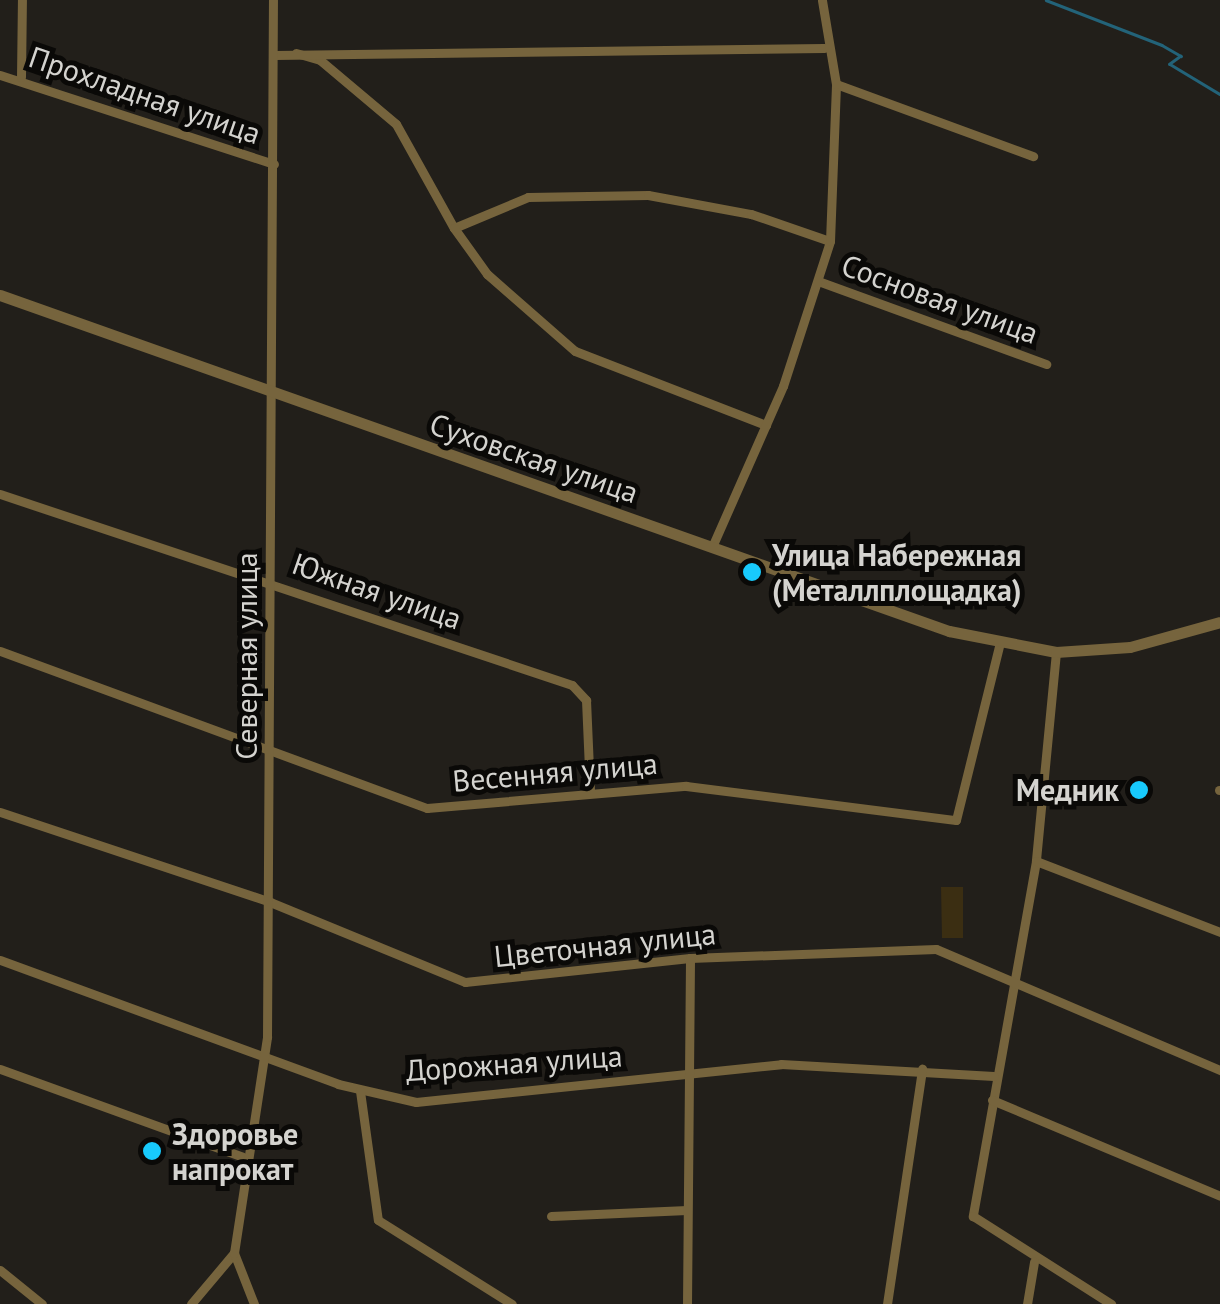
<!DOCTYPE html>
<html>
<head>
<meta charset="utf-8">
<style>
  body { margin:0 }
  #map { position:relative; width:1220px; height:1304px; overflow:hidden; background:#221f1a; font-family:"PT Sans",sans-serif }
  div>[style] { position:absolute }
  .green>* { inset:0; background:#3b2e12 }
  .stream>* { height:2.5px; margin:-1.25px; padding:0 1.25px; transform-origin:1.25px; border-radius:1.25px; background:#236379 }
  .minor>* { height:9px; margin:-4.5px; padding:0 4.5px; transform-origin:4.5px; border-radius:4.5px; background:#76643d }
  .tertiary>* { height:11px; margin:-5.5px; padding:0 5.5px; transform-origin:5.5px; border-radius:5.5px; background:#76643d }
  .dots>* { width:28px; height:28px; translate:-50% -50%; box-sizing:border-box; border:5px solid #0a0907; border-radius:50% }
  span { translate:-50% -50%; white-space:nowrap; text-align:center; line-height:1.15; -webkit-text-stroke:10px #0a0907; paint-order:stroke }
  .street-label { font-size:30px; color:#d4d3cf }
  .poi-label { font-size:30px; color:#d4d3cf; font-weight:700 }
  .left { translate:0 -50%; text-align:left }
  .right { translate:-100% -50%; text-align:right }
</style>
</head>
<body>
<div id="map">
  <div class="green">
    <div style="clip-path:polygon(941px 887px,963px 887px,963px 938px,942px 938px)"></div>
  </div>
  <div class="stream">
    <div style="left:1046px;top:0;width:124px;rotate:21.2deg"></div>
    <div style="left:1162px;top:45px;width:22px;rotate:30deg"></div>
    <div style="left:1181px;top:56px;width:14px;rotate:144deg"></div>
    <div style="left:1170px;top:64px;width:58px;rotate:31deg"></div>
  </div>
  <div class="minor">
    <div style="left:296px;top:53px;width:25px;rotate:16deg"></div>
    <div style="left:320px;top:60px;width:99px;rotate:40.1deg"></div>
    <div style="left:396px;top:124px;width:119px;rotate:60.9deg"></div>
    <div style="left:454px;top:228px;width:80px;rotate:-22.7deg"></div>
    <div style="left:528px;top:197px;width:120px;rotate:-1deg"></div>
    <div style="left:648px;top:195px;width:105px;rotate:10.5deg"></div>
    <div style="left:751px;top:214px;width:83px;rotate:18.9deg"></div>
    <div style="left:275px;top:55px;width:549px;rotate:-0.73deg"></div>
    <div style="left:0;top:75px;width:288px;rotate:18deg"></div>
    <div style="left:21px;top:77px;width:77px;rotate:-89.3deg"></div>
    <div style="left:836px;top:84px;width:210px;rotate:20.1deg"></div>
    <div style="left:454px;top:228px;width:57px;rotate:54.3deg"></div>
    <div style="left:487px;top:274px;width:117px;rotate:41.2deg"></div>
    <div style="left:575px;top:351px;width:205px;rotate:21.2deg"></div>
    <div style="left:818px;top:281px;width:243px;rotate:20deg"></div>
    <div style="left:0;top:494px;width:603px;rotate:18.46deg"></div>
    <div style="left:572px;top:685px;width:21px;rotate:47deg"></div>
    <div style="left:586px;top:700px;width:93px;rotate:87.5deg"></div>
    <div style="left:712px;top:547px;width:176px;rotate:-66.2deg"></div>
    <div style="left:783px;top:386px;width:152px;rotate:-72deg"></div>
    <div style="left:830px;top:241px;width:157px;rotate:-87.8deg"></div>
    <div style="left:836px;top:84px;width:85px;rotate:-99.5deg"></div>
    <div style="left:0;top:651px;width:455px;rotate:20.2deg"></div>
    <div style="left:427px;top:808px;width:260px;rotate:-4.9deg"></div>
    <div style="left:686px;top:786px;width:272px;rotate:7.2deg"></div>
    <div style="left:956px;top:820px;width:183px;rotate:-76.1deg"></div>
    <div style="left:1056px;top:652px;width:210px;rotate:95.5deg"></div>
    <div style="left:1036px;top:861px;width:361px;rotate:100.1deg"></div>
    <div style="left:973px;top:1216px;width:164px;rotate:32.5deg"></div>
    <div style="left:1219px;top:790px;width:1px"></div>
    <div style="left:0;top:812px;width:285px;rotate:18.4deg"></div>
    <div style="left:270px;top:902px;width:211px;rotate:22.3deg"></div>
    <div style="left:465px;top:982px;width:226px;rotate:-6.1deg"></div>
    <div style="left:690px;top:958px;width:246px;rotate:-2.1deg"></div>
    <div style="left:936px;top:949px;width:309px;rotate:23.1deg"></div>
    <div style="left:1036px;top:861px;width:197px;rotate:21.1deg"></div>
    <div style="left:0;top:960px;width:360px;rotate:20.1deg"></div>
    <div style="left:338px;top:1084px;width:80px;rotate:13deg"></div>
    <div style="left:416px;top:1102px;width:367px;rotate:-5.9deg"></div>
    <div style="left:781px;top:1064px;width:213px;rotate:3.2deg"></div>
    <div style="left:0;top:1069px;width:258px;rotate:19.9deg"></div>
    <div style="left:360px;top:1091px;width:130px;rotate:82.1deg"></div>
    <div style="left:378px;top:1220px;width:158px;rotate:32.1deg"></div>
    <div style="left:992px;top:1100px;width:247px;rotate:22.8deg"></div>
    <div style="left:551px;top:1216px;width:136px;rotate:-2.5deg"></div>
    <div style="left:0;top:1270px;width:54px;rotate:39deg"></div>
    <div style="left:191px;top:1304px;width:67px;rotate:-49.9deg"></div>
    <div style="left:254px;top:1304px;width:55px;rotate:-111.4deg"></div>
    <div style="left:234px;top:1253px;width:219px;rotate:-81.3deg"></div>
    <div style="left:267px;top:1037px;width:1037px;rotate:-89.67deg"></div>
    <div style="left:687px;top:1304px;width:346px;rotate:-89.5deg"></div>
    <div style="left:887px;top:1304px;width:238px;rotate:-81.5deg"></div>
    <div style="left:1027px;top:1304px;width:43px;rotate:-80.5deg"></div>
  </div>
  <div class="tertiary">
    <div style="left:0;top:295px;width:1007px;rotate:19.5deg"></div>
    <div style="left:949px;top:631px;width:109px;rotate:11.1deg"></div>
    <div style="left:1056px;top:652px;width:74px;rotate:-3.9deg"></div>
    <div style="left:1130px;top:647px;width:93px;rotate:-15.5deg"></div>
  </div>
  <div class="dots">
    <div style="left:752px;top:572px;background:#18cafc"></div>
    <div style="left:1139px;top:790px;background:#18cafc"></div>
    <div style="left:152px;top:1151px;background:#18cafc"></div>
  </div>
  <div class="street-label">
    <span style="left:145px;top:95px;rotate:19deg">Прохладная улица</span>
    <span style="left:940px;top:299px;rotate:20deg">Сосновая улица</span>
    <span style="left:534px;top:458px;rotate:19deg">Суховская улица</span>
    <span style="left:377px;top:591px;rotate:19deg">Южная улица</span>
    <span style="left:246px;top:656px;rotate:-90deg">Северная улица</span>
    <span style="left:555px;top:772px;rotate:-5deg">Весенняя улица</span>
    <span style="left:605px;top:945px;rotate:-6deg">Цветочная улица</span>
    <span style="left:514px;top:1063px;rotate:-4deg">Дорожная улица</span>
  </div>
  <div class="poi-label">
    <span class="left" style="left:772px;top:572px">Улица Набережная<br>(Металлплощадка)</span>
    <span class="right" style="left:1119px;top:790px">Медник</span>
    <span class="left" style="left:172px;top:1151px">Здоровье<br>напрокат</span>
  </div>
</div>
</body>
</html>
